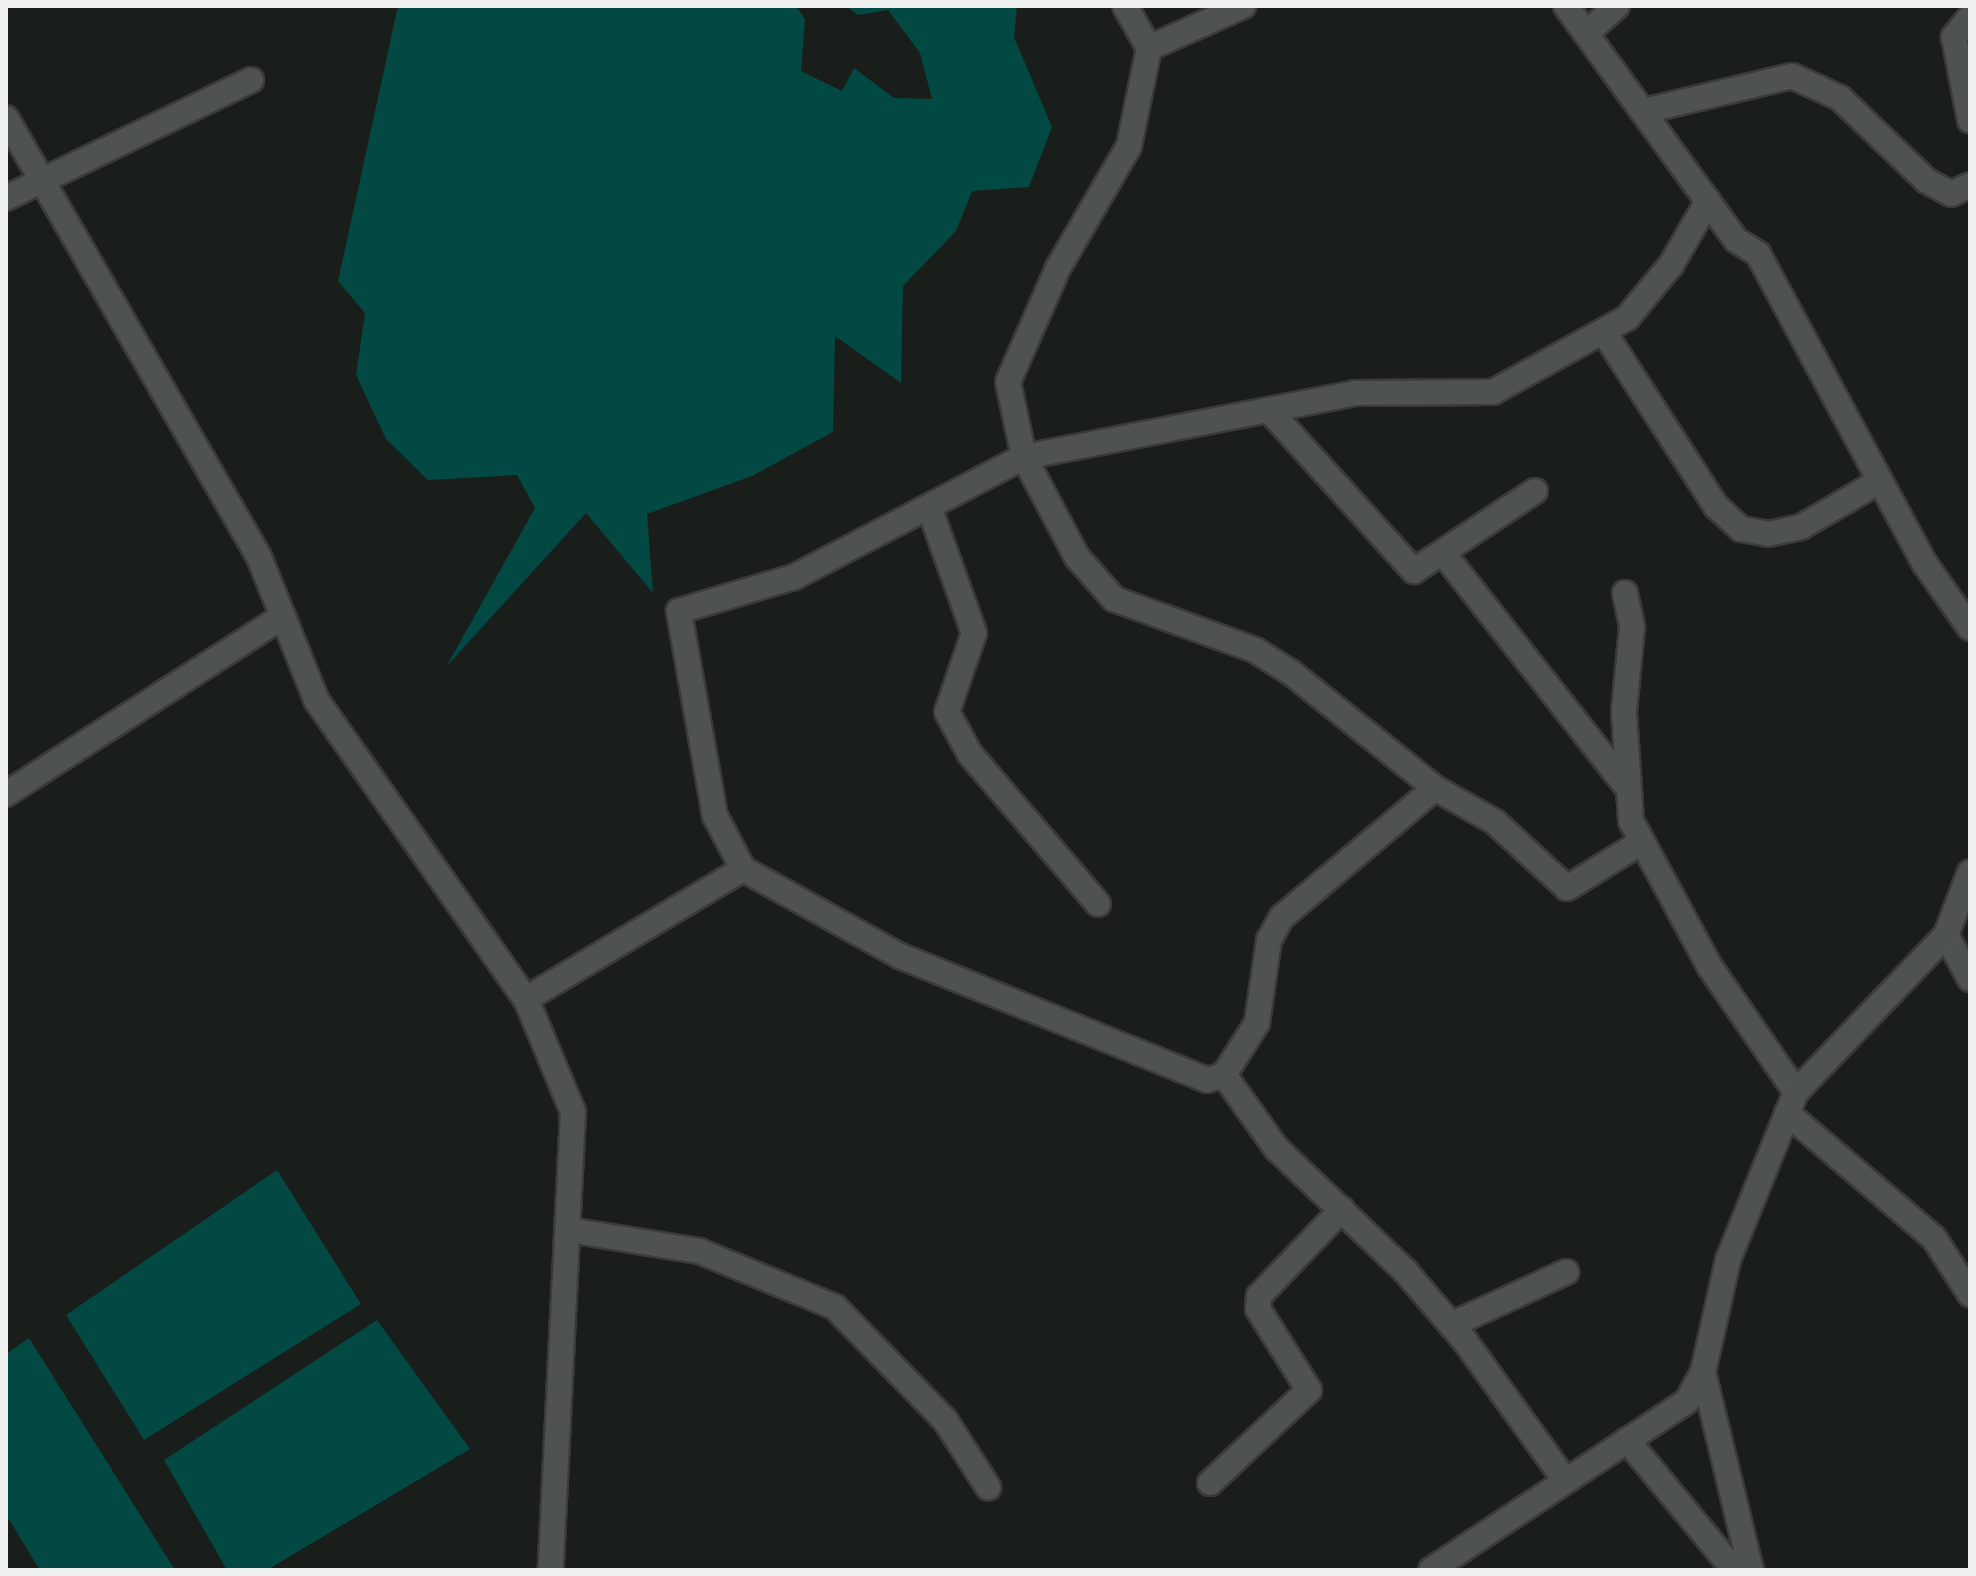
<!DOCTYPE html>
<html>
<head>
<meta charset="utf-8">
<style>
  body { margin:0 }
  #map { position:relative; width:1976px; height:1576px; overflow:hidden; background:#1a1e1a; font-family:Literata,serif }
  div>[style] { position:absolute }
  .water>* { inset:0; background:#024843 }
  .roads { filter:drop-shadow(2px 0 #393b39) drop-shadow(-2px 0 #393b39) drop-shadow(0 2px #393b39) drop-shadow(0 -2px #393b39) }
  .minor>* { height:24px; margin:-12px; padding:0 12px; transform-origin:12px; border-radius:12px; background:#4f534f }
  span { translate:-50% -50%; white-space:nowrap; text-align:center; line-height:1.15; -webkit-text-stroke:8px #1a1e1a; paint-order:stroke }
  .frame { position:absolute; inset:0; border:8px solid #edf0ed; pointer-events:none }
</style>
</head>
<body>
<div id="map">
  <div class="water">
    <div style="clip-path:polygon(398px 6px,796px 6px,805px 19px,801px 71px,842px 91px,854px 68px,894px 98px,932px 99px,920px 53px,888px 10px,858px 15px,846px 6px,1017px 6px,1014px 37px,1052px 127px,1029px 187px,972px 191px,956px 231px,903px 286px,901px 383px,835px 336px,833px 432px,752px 476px,647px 514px,653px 593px,586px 513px,446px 667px,535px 508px,517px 475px,428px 480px,386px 439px,356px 375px,365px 313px,338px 281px)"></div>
    <div style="clip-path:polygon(277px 1170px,361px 1304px,144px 1440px,66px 1315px)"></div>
    <div style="clip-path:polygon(377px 1320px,470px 1449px,267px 1570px,227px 1570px,164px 1460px)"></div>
    <div style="clip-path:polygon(29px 1338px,175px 1570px,40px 1570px,6px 1515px,6px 1354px)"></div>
  </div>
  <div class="roads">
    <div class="minor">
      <div style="left:1566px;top:6px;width:289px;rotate:54deg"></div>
      <div style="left:1736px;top:240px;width:26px;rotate:32deg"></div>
      <div style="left:1758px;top:254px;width:352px;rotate:61.7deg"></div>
      <div style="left:1925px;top:564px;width:78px;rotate:54.9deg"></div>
      <div style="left:1970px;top:17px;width:26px;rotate:129deg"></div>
      <div style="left:1954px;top:37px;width:85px;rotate:79.1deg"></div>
      <div style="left:1588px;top:32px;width:39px;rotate:-42deg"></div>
      <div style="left:1149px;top:48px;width:103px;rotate:-24.1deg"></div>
      <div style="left:1644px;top:111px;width:152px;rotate:-13.3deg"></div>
      <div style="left:1792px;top:76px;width:53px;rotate:24.6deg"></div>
      <div style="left:1840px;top:98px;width:120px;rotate:43.7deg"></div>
      <div style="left:1927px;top:181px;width:27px;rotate:28deg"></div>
      <div style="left:1951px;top:194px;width:21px;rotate:-25deg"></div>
      <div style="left:6px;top:118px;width:507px;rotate:60.04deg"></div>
      <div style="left:259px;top:557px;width:155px;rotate:68.1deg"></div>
      <div style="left:317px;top:701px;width:364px;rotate:55deg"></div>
      <div style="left:526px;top:999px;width:122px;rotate:67.4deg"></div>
      <div style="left:573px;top:1112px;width:459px;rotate:92.8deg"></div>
      <div style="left:6px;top:198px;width:272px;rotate:-25.7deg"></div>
      <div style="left:1605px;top:334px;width:205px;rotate:57.2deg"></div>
      <div style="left:1716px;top:506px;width:34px;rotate:43deg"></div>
      <div style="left:1741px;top:529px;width:27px;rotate:10deg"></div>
      <div style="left:1768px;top:534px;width:34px;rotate:-12deg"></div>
      <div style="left:1801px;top:527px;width:91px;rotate:-30.2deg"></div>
      <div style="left:1269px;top:410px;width:217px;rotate:48deg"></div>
      <div style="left:1414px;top:571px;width:145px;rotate:-33.5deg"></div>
      <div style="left:929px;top:507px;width:134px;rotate:70.3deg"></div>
      <div style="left:974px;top:633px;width:83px;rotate:108.9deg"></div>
      <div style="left:947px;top:712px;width:48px;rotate:61.3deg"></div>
      <div style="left:970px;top:754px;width:197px;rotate:49.5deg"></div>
      <div style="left:1443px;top:553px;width:294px;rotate:51.8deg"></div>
      <div style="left:1625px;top:593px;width:35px;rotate:78deg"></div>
      <div style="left:1632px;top:627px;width:85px;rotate:95.4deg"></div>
      <div style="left:1624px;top:712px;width:109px;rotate:86.3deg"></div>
      <div style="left:1631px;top:821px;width:166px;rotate:61.6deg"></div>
      <div style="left:1710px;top:967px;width:152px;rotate:55.5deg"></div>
      <div style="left:6px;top:794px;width:329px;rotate:-32.7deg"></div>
      <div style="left:1640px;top:843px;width:86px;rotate:148.3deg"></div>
      <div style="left:1567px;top:888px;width:98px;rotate:-137.5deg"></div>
      <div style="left:1495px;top:822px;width:69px;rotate:-150.5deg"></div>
      <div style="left:1435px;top:788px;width:186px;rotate:-141.3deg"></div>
      <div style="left:1290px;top:672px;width:41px;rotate:-147.8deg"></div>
      <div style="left:1255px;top:650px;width:150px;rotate:-160.1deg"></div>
      <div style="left:1114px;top:599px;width:56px;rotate:-131.4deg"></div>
      <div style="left:1077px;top:557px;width:113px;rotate:-117.9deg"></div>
      <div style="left:1024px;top:457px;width:337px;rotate:-10.9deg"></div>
      <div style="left:1355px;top:393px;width:138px;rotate:-0.4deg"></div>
      <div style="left:1493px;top:392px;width:153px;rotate:-28.9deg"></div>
      <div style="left:1627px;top:318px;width:69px;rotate:-50.3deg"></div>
      <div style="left:1671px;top:265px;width:74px;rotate:-60deg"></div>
      <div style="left:743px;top:869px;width:179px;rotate:29deg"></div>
      <div style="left:900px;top:956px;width:331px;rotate:22deg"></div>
      <div style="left:1207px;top:1080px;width:18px;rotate:-16deg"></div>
      <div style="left:1224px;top:1075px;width:62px;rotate:-57.6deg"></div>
      <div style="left:1257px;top:1023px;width:84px;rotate:-81.8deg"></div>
      <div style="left:1269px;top:940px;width:26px;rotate:-61deg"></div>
      <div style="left:1282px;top:917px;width:200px;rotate:-40.1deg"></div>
      <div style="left:1946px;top:935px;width:50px;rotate:61.4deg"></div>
      <div style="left:526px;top:999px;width:253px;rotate:-30.9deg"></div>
      <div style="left:743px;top:869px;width:60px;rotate:-117.8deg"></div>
      <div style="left:715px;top:816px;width:208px;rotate:-100deg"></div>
      <div style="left:679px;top:611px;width:120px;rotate:-16.5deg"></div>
      <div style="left:794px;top:577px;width:259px;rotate:-27.6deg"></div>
      <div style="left:1024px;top:457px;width:77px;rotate:-102deg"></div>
      <div style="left:1008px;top:382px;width:124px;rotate:-66.3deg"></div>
      <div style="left:1058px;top:268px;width:141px;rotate:-59.8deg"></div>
      <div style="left:1129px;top:146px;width:100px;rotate:-78.5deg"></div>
      <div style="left:1149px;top:48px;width:48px;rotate:-119.7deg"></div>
      <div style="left:1224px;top:1075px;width:90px;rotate:54.5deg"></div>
      <div style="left:1276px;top:1148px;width:180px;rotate:43.6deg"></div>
      <div style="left:1406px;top:1272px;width:91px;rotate:49.5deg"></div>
      <div style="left:1465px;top:1341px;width:170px;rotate:54.3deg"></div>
      <div style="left:1787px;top:1113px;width:193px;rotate:40.4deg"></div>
      <div style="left:1934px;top:1238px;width:67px;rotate:57.3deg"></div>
      <div style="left:569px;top:1230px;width:132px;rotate:9.2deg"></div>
      <div style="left:699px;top:1251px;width:147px;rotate:22.4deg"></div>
      <div style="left:835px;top:1307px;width:158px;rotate:45.8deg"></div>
      <div style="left:945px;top:1420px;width:80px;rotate:57.3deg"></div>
      <div style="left:1451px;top:1325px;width:127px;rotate:-24.7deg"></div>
      <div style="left:1703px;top:1372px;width:204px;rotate:76.4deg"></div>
      <div style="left:1627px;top:1440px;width:168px;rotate:50.5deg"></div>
      <div style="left:1210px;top:1483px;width:136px;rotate:-43.2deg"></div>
      <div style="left:1309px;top:1390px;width:96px;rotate:-122.2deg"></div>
      <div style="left:1258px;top:1309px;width:13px;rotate:-86deg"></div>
      <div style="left:1259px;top:1296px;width:120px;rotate:-46.3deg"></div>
      <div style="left:1431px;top:1570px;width:307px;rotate:-33.4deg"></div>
      <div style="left:1687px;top:1401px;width:33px;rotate:-61deg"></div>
      <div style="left:1703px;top:1372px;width:115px;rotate:-77.4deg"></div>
      <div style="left:1728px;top:1260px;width:181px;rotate:-68deg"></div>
      <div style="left:1796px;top:1092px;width:217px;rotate:-46.3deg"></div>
      <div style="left:1946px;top:935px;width:67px;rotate:-69.1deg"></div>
    </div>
  </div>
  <div class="frame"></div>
</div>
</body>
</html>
